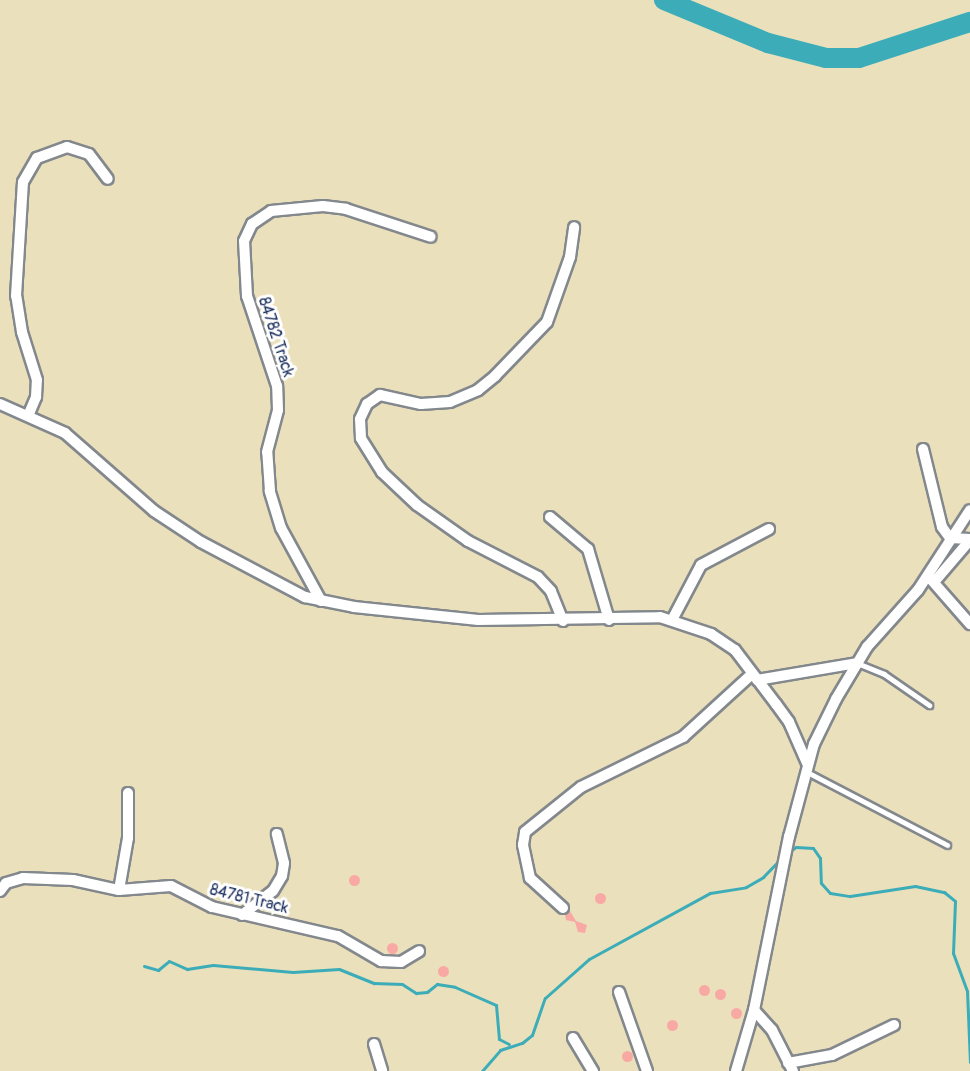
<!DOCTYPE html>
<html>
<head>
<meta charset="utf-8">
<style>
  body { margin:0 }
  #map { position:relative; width:970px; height:1071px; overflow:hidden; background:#ebe0bc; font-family:Pangolin,sans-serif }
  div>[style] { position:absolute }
  .stream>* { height:3px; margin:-1.5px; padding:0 1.5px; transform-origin:1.5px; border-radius:1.5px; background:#3cadb8 }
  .river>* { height:20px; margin:-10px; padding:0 10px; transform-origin:10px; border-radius:10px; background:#3cadb8 }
  .building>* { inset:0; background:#f9a9a3 }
  .round { border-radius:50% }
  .roads { filter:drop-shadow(2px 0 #83888d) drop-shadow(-2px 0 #83888d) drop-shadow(0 2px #83888d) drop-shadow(0 -2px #83888d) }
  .lane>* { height:5px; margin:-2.5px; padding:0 2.5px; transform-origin:2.5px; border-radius:2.5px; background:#fff }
  .street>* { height:10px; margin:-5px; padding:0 5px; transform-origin:5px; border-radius:5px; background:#fff }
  span { translate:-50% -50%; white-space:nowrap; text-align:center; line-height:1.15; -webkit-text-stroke:6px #fff; paint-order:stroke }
  .street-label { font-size:16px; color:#1b2f5e }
</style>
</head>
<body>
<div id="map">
  <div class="stream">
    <div style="left:790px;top:851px;width:7px;rotate:-34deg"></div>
    <div style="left:796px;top:847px;width:17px;rotate:3deg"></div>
    <div style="left:813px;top:848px;width:12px;rotate:55deg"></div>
    <div style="left:820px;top:858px;width:25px;rotate:88deg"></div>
    <div style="left:821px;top:883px;width:13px;rotate:48deg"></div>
    <div style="left:830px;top:893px;width:20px;rotate:9deg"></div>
    <div style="left:850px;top:896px;width:66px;rotate:-8.7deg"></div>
    <div style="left:915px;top:886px;width:30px;rotate:12deg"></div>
    <div style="left:944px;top:892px;width:14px;rotate:39deg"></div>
    <div style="left:955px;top:901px;width:52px;rotate:92.2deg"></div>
    <div style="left:953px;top:953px;width:40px;rotate:69.8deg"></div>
    <div style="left:967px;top:991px;width:71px;rotate:87.6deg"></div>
    <div style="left:144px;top:966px;width:15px;rotate:16deg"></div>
    <div style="left:158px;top:970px;width:14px;rotate:-39deg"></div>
    <div style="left:169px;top:961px;width:20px;rotate:24deg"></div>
    <div style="left:187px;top:969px;width:26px;rotate:-9deg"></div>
    <div style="left:213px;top:965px;width:80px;rotate:5deg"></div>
    <div style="left:293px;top:972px;width:46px;rotate:-3.7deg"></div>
    <div style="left:339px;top:969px;width:38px;rotate:22deg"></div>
    <div style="left:374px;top:983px;width:28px;rotate:2deg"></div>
    <div style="left:402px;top:984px;width:17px;rotate:33deg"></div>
    <div style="left:416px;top:993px;width:11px;rotate:-5deg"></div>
    <div style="left:427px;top:992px;width:13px;rotate:-39deg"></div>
    <div style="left:437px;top:984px;width:18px;rotate:9deg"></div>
    <div style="left:455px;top:987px;width:45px;rotate:23.7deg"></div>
    <div style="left:496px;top:1005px;width:34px;rotate:85deg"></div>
    <div style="left:499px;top:1039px;width:11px;rotate:27deg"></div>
    <div style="left:482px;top:1071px;width:28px;rotate:-49deg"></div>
    <div style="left:500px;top:1050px;width:23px;rotate:-18deg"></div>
    <div style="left:522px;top:1043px;width:13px;rotate:-39deg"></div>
    <div style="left:532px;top:1035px;width:39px;rotate:-71deg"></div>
    <div style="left:545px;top:998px;width:59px;rotate:-41.6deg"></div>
    <div style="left:589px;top:959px;width:138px;rotate:-28.6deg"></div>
    <div style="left:710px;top:893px;width:36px;rotate:-9deg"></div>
    <div style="left:746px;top:887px;width:20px;rotate:-30deg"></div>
    <div style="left:763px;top:877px;width:28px;rotate:-46deg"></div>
  </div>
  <div class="river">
    <div style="left:664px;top:0;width:113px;rotate:22.5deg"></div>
    <div style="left:768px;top:43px;width:60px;rotate:14.5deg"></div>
    <div style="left:826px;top:58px;width:33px"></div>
    <div style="left:859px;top:58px;width:117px;rotate:-18deg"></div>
  </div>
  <div class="building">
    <div class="round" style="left:348.5px;top:874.5px;width:11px;height:11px"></div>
    <div class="round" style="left:594.5px;top:892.5px;width:11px;height:11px"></div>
    <div style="clip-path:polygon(570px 911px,576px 921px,587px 925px,585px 933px,578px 932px,575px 922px,566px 920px,565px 915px)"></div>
    <div class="round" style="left:386.5px;top:942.5px;width:11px;height:11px"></div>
    <div class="round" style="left:437.5px;top:965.5px;width:11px;height:11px"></div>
    <div class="round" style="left:698.5px;top:984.5px;width:11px;height:11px"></div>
    <div class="round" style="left:714.5px;top:988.5px;width:11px;height:11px"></div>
    <div class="round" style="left:730.5px;top:1007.5px;width:11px;height:11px"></div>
    <div class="round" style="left:666.5px;top:1019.5px;width:11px;height:11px"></div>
    <div class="round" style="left:621.5px;top:1050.5px;width:11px;height:11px"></div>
  </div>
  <div class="roads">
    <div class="lane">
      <div style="left:857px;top:663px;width:29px;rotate:22deg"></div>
      <div style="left:884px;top:674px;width:55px;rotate:34.6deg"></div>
      <div style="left:807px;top:772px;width:158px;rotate:27.5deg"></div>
    </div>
    <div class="street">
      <div style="left:0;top:404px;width:71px;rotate:24deg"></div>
      <div style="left:65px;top:433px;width:118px;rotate:41.2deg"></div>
      <div style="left:154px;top:511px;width:56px;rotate:33.4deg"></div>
      <div style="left:201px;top:542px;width:118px;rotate:27.9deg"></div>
      <div style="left:305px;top:597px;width:50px;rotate:11.5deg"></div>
      <div style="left:354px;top:607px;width:125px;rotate:6deg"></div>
      <div style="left:478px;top:620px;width:182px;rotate:-0.9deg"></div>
      <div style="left:660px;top:617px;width:54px;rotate:18.4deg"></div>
      <div style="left:711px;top:634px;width:29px;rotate:34deg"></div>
      <div style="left:735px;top:650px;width:68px;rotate:52.8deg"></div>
      <div style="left:776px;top:704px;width:22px;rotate:54deg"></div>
      <div style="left:789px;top:722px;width:45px;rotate:66.3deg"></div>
      <div style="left:28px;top:416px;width:21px;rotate:-67deg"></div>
      <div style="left:36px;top:397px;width:17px;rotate:-87deg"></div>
      <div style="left:37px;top:380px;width:50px;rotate:-107.4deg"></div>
      <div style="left:22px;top:332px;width:36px;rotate:-99deg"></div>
      <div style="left:16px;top:296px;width:114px;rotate:-86.5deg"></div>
      <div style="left:23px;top:182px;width:28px;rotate:-60deg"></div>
      <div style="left:37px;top:158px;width:32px;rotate:-20deg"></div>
      <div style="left:67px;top:147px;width:23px;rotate:18deg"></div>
      <div style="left:89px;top:154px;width:31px;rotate:53deg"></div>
      <div style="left:923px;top:449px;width:80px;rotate:76.3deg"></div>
      <div style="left:942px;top:527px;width:14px;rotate:54deg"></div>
      <div style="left:950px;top:538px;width:20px;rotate:3deg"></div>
      <div style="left:550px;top:517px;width:50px;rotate:40.1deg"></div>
      <div style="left:588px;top:549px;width:74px;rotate:73.5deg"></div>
      <div style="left:928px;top:576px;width:64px;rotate:48.8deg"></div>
      <div style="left:935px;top:581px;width:54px;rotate:-49.5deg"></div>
      <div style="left:321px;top:601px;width:83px;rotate:-118.7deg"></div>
      <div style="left:281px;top:528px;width:39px;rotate:-107deg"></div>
      <div style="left:270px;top:491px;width:39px;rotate:-94deg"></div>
      <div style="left:267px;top:452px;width:43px;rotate:-75.3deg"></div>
      <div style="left:278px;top:410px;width:24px;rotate:-92deg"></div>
      <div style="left:277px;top:386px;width:95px;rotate:-108.4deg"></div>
      <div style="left:247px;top:296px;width:55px;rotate:-93.1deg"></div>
      <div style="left:244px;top:241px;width:19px;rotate:-65deg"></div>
      <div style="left:252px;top:224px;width:23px;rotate:-34deg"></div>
      <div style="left:271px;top:211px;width:52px;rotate:-5.5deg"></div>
      <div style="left:323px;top:206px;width:23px;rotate:7deg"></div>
      <div style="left:346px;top:209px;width:89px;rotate:18.2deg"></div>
      <div style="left:672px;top:620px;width:62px;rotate:-62.2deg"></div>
      <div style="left:701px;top:565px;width:77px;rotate:-27.9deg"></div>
      <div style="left:563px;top:621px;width:32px;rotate:-112deg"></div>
      <div style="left:551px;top:591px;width:19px;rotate:-133deg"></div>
      <div style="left:538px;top:577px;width:79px;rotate:-152.8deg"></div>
      <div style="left:468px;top:541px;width:62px;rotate:-144.8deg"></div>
      <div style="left:417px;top:505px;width:48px;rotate:-136.7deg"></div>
      <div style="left:382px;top:472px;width:40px;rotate:-122deg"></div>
      <div style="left:361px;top:438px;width:19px;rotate:-93deg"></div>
      <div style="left:360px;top:419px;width:17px;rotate:-65deg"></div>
      <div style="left:367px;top:404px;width:16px;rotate:-35deg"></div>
      <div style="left:380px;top:395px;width:42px;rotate:12.4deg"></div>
      <div style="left:421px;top:404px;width:29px;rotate:-4deg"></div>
      <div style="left:450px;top:402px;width:30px;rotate:-23deg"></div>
      <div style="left:478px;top:390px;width:22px;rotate:-39deg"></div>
      <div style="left:495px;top:376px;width:75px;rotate:-46.1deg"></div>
      <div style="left:547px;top:322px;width:69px;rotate:-70.5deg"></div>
      <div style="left:570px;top:257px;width:30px;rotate:-82deg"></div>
      <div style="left:757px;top:680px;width:101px;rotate:-9.6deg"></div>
      <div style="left:119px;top:890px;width:53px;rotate:-80.2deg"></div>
      <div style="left:128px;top:838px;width:45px;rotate:-90deg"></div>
      <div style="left:0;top:891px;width:10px;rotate:-53deg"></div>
      <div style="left:6px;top:883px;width:18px;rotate:-16deg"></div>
      <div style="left:23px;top:878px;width:50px;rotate:2.3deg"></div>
      <div style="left:73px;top:880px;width:47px;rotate:12.3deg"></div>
      <div style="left:119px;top:890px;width:52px;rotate:-4.4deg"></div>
      <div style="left:171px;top:886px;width:46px;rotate:27.1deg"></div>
      <div style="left:212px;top:907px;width:129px;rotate:13deg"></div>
      <div style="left:338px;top:936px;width:50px;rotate:30.2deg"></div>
      <div style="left:381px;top:961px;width:20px;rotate:3deg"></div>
      <div style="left:401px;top:962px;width:21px;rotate:-31deg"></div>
      <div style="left:563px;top:908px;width:45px;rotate:-137.7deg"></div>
      <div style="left:530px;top:878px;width:34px;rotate:-102deg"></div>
      <div style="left:523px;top:845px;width:13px;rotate:-81deg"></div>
      <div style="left:525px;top:832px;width:72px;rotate:-38.8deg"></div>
      <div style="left:581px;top:787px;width:114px;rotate:-26.1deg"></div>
      <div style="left:683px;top:737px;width:93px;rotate:-42.4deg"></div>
      <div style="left:242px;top:915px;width:39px;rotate:-38deg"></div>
      <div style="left:273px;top:891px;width:17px;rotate:-59deg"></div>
      <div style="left:282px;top:876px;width:13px;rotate:-81deg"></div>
      <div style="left:284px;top:863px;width:30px;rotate:-104deg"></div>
      <div style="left:619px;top:992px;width:84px;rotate:70.5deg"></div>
      <div style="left:754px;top:1010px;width:27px;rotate:48deg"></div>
      <div style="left:772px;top:1030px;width:46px;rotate:62.9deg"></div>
      <div style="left:573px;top:1038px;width:39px;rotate:59deg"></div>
      <div style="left:374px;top:1044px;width:28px;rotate:73deg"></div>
      <div style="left:788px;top:1063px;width:45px;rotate:-10.3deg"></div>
      <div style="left:832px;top:1055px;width:69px;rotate:-25.8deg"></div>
      <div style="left:736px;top:1071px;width:64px;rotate:-73.6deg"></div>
      <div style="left:754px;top:1010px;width:177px;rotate:-78.6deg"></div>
      <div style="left:789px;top:837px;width:96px;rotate:-75deg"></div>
      <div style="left:814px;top:744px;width:50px;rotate:-63.9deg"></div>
      <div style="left:836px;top:699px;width:61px;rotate:-59.2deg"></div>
      <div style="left:867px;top:647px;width:76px;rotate:-48.2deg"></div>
      <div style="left:918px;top:590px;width:95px;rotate:-57deg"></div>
    </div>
  </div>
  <div class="street-label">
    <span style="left:276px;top:337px;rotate:72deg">84782 Track</span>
    <span style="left:249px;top:899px;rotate:14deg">84781 Track</span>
  </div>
</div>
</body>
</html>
